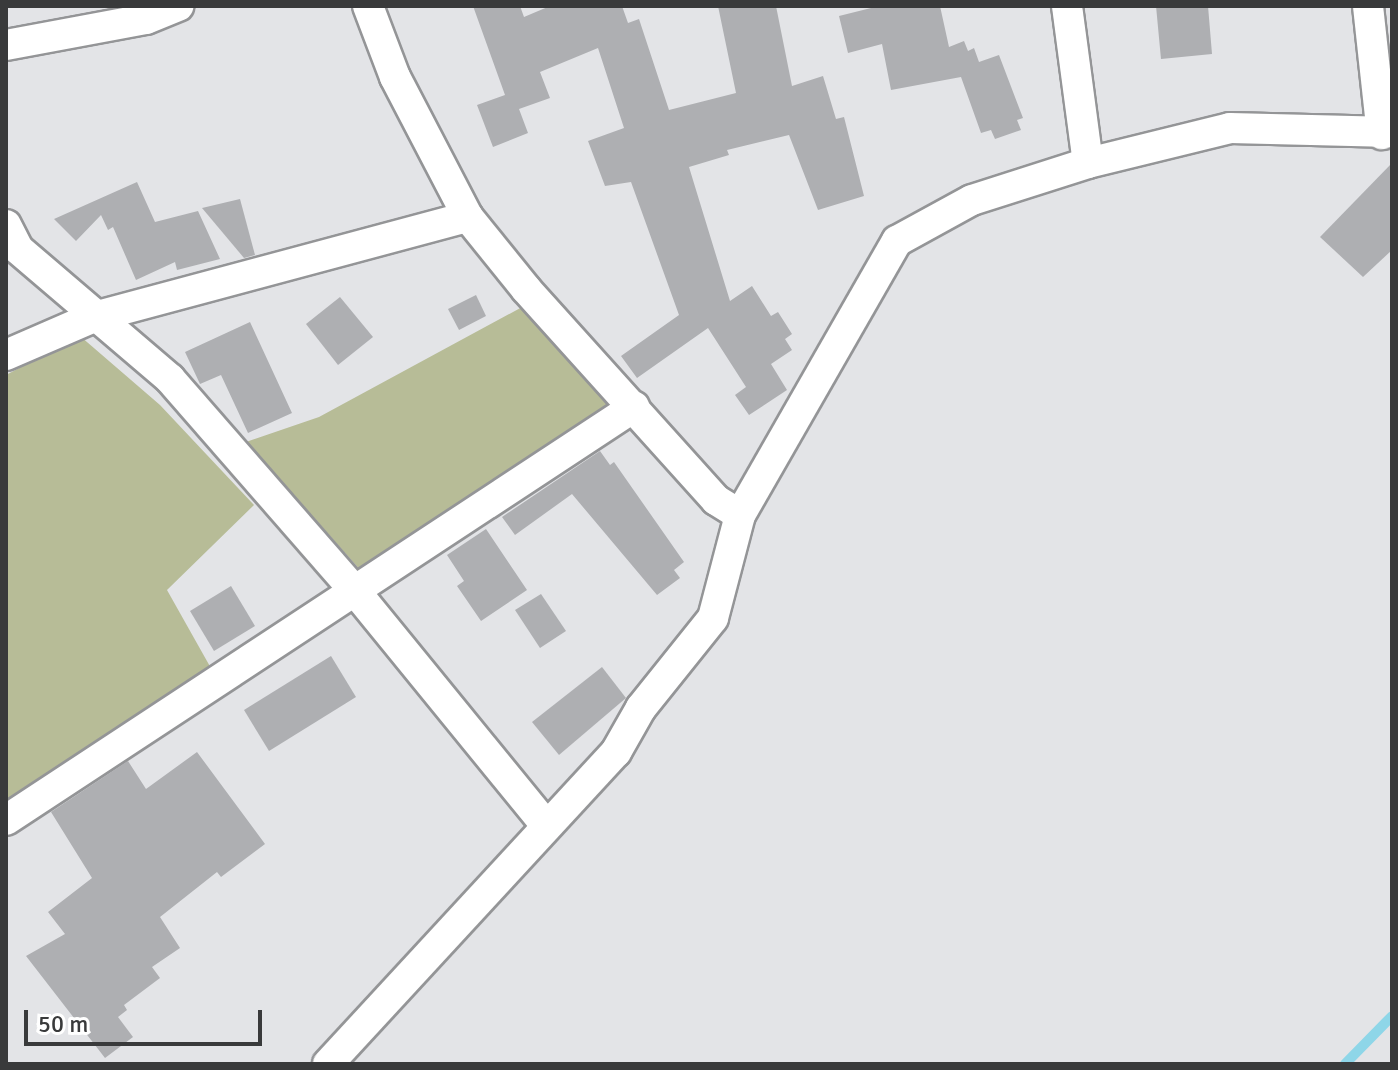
<!DOCTYPE html>
<html>
<head>
<meta charset="utf-8">
<style>
  body { margin:0 }
  #map { position:relative; width:1398px; height:1070px; overflow:hidden; background:#e3e4e7; font-family:Signika,sans-serif }
  div>[style] { position:absolute }
  .green>* { inset:0; background:#b7bc97 }
  .stream>* { height:10px; margin:-5px; padding:0 5px; transform-origin:5px; border-radius:5px; background:#8ed6e8 }
  .building>* { inset:0; background:#aeafb2 }
  .roads { filter:drop-shadow(2px 0 #949597) drop-shadow(-2px 0 #949597) drop-shadow(0 2px #949597) drop-shadow(0 -2px #949597) }
  .minor>* { height:30px; margin:-15px; padding:0 15px; transform-origin:15px; border-radius:15px; background:#fff }
  span { translate:-50% -50%; white-space:nowrap; text-align:center; line-height:1.15; -webkit-text-stroke:6px #fff; paint-order:stroke }
  .frame { position:absolute; inset:0; border:8px solid #393a3b; pointer-events:none }
  .scale { position:absolute; left:24px; top:1010px; width:238px; height:36px; box-sizing:border-box; border:4px solid #393a3b; border-top:0; padding-left:10px; font-size:24px; line-height:28px; white-space:nowrap; color:#393a3b; -webkit-text-stroke:6px #fff; paint-order:stroke }
</style>
</head>
<body>
<div id="map">
  <div class="green">
    <div style="clip-path:polygon(524px 306px,616px 409px,362px 572px,246px 442px,319px 417px)"></div>
    <div style="clip-path:polygon(80px 336px,160px 405px,254px 505px,167px 590px,212px 670px,6px 803px,6px 375px)"></div>
  </div>
  <div class="stream">
    <div style="left:1345px;top:1064px;width:67px;rotate:-45.6deg"></div>
  </div>
  <div class="building">
    <div style="clip-path:polygon(473px 6px,520px 6px,524px 17px,550px 6px,622px 6px,628px 23px,639px 19px,669px 110px,736px 93px,718px 6px,776px 6px,792px 86px,823px 76px,836px 119px,844px 117px,864px 196px,818px 210px,789px 135px,727px 150px,729px 155px,689px 167px,730px 301px,752px 286px,771px 316px,778px 312px,792px 334px,785px 339px,792px 350px,771px 364px,787px 390px,749px 415px,735px 395px,746px 387px,708px 328px,637px 378px,621px 356px,679px 315px,631px 182px,605px 186px,588px 141px,624px 128px,598px 48px,540px 72px,550px 98px,519px 109px,528px 133px,493px 147px,477px 105px,505px 95px)"></div>
    <div style="clip-path:polygon(879px 6px,940px 6px,949px 47px,964px 41px,968px 51px,974px 48px,979px 62px,999px 55px,1023px 118px,1017px 120px,1021px 130px,995px 139px,991px 130px,981px 133px,961px 77px,891px 90px,882px 44px,848px 53px,839px 16px)"></div>
    <div style="clip-path:polygon(1156px 6px,1208px 6px,1212px 54px,1161px 59px)"></div>
    <div style="clip-path:polygon(1392px 163px,1392px 250px,1363px 277px,1320px 237px)"></div>
    <div style="clip-path:polygon(137px 182px,155px 222px,198px 211px,220px 259px,177px 270px,175px 262px,136px 280px,113px 227px,108px 230px,101px 215px,76px 241px,54px 219px)"></div>
    <div style="clip-path:polygon(240px 199px,255px 255px,244px 258px,202px 208px)"></div>
    <div style="clip-path:polygon(476px 295px,486px 316px,459px 330px,448px 309px)"></div>
    <div style="clip-path:polygon(340px 297px,373px 337px,338px 365px,306px 324px)"></div>
    <div style="clip-path:polygon(250px 322px,292px 413px,248px 433px,221px 375px,200px 384px,185px 352px)"></div>
    <div style="clip-path:polygon(600px 451px,610px 465px,614px 462px,684px 562px,674px 570px,680px 578px,657px 595px,572px 494px,515px 535px,502px 517px)"></div>
    <div style="clip-path:polygon(486px 529px,527px 590px,481px 621px,457px 586px,464px 581px,447px 555px)"></div>
    <div style="clip-path:polygon(231px 586px,255px 626px,214px 651px,190px 611px)"></div>
    <div style="clip-path:polygon(541px 594px,566px 631px,540px 648px,515px 610px)"></div>
    <div style="clip-path:polygon(331px 656px,356px 697px,269px 751px,244px 710px)"></div>
    <div style="clip-path:polygon(602px 667px,626px 698px,559px 755px,532px 722px)"></div>
    <div style="clip-path:polygon(197px 752px,265px 844px,221px 877px,217px 872px,160px 917px,180px 948px,152px 967px,160px 978px,124px 1005px,127px 1010px,118px 1017px,133px 1037px,105px 1058px,26px 956px,65px 934px,48px 912px,92px 878px,51px 812px,128px 761px,146px 789px)"></div>
  </div>
  <div class="roads">
    <div class="minor">
      <div style="left:368px;top:6px;width:76px;rotate:69.2deg"></div>
      <div style="left:395px;top:77px;width:158px;rotate:62.5deg"></div>
      <div style="left:468px;top:217px;width:92px;rotate:51.1deg"></div>
      <div style="left:526px;top:289px;width:284px;rotate:48deg"></div>
      <div style="left:716px;top:500px;width:28px;rotate:32deg"></div>
      <div style="left:1067px;top:6px;width:158px;rotate:82.4deg"></div>
      <div style="left:1368px;top:6px;width:129px;rotate:83.8deg"></div>
      <div style="left:6px;top:45px;width:142px;rotate:-10.5deg"></div>
      <div style="left:146px;top:19px;width:35px;rotate:-22deg"></div>
      <div style="left:6px;top:225px;width:27px;rotate:63deg"></div>
      <div style="left:18px;top:249px;width:200px;rotate:40.5deg"></div>
      <div style="left:170px;top:379px;width:281px;rotate:48.9deg"></div>
      <div style="left:355px;top:591px;width:301px;rotate:50.8deg"></div>
      <div style="left:6px;top:355px;width:96px;rotate:-23.4deg"></div>
      <div style="left:94px;top:317px;width:387px;rotate:-15deg"></div>
      <div style="left:6px;top:820px;width:752px;rotate:-33.33deg"></div>
      <div style="left:328px;top:1064px;width:425px;rotate:-47.3deg"></div>
      <div style="left:616px;top:752px;width:51px;rotate:-60.4deg"></div>
      <div style="left:641px;top:708px;width:115px;rotate:-51.3deg"></div>
      <div style="left:713px;top:618px;width:106px;rotate:-75.3deg"></div>
      <div style="left:740px;top:515px;width:316px;rotate:-60.2deg"></div>
      <div style="left:897px;top:241px;width:85px;rotate:-28.7deg"></div>
      <div style="left:972px;top:200px;width:122px;rotate:-17.7deg"></div>
      <div style="left:1088px;top:163px;width:146px;rotate:-13.8deg"></div>
      <div style="left:1230px;top:128px;width:162px;rotate:1.4deg"></div>
    </div>
  </div>
  <div class="frame"></div>
  <div class="scale">50 m</div>
</div>
</body>
</html>
